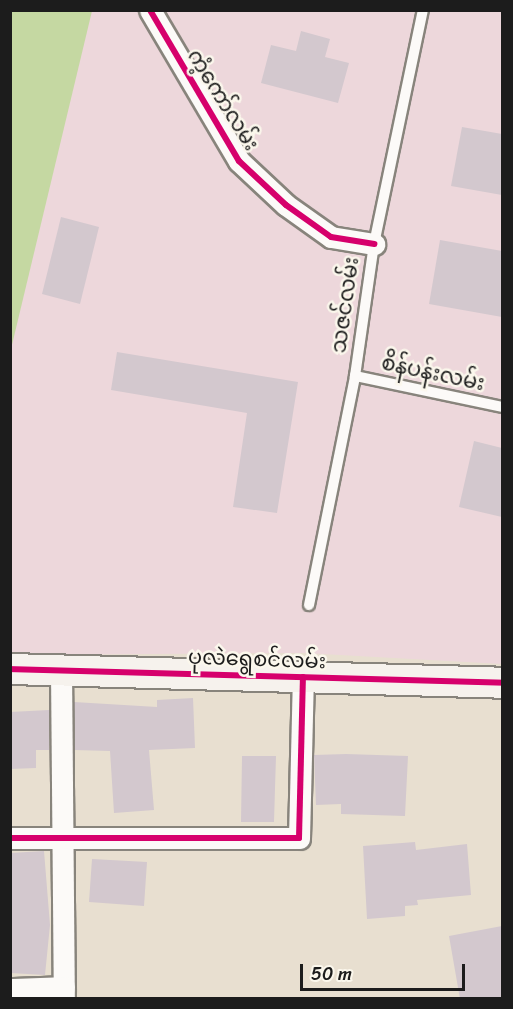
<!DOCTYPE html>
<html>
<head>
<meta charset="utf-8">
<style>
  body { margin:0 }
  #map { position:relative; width:513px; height:1009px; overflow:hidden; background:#e8dfd0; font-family:Sriracha,"Noto Sans Myanmar",sans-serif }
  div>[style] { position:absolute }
  .built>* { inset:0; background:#edd7db }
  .green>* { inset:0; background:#c5d8a2 }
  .building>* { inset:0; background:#d3c8ce }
  .roads { filter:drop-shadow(2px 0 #88847c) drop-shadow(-2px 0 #88847c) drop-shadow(0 2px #88847c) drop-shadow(0 -2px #88847c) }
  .lane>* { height:10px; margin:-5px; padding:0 5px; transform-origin:5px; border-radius:5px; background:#fcfaf8 }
  .street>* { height:21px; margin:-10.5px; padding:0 10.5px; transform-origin:10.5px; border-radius:10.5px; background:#fcfaf8 }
  .secondary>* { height:30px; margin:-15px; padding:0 15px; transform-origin:15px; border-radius:15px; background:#f6f2ed }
  .cycleway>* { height:6px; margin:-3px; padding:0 3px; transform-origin:3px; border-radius:3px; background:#d6006c }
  span { translate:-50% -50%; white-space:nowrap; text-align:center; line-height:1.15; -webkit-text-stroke:5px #fbf7ec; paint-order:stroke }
  .street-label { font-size:21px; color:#1c1c1c }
  .frame { position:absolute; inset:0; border:12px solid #1c1c1c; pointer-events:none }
  .scale { position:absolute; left:300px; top:964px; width:165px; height:27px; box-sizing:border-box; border:3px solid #1c1c1c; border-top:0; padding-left:8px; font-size:18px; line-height:21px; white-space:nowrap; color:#1c1c1c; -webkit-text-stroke:4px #fbf7ec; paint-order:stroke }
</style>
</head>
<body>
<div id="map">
  <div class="built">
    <div style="clip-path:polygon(10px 11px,502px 11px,502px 664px,304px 653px,11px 655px)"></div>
  </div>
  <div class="green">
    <div style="clip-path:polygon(11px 10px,92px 11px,11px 349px,10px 11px)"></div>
  </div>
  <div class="building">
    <div style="clip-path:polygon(301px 31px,330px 39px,325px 57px,349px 63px,338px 103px,261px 83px,271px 45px,296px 51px)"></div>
    <div style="clip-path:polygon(462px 127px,502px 134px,502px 195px,451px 186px)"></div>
    <div style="clip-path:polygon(61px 217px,99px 227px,80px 304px,42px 294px)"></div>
    <div style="clip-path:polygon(440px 240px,502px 251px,502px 317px,429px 304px)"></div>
    <div style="clip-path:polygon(117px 352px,298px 382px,277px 513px,233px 507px,247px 413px,111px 390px)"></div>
    <div style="clip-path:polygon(474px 441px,502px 448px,502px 517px,459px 507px)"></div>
    <div style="clip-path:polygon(193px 698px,195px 748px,149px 750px,154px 810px,114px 813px,110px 751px,74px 750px,74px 702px,157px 707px,157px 700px)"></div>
    <div style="clip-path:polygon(49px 710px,49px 750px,36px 750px,36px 768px,10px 769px,10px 712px)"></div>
    <div style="clip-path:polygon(346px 754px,408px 756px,405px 816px,341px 814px,341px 804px,316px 805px,314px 755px)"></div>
    <div style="clip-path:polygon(242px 756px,276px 756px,274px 822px,241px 822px)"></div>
    <div style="clip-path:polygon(415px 842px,416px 850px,467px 844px,471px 895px,417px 900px,418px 905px,405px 906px,405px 916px,367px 919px,363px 846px)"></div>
    <div style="clip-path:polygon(44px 851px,50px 925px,45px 975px,10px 973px,10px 853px)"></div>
    <div style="clip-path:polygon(92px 859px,147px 862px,144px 906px,89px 902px)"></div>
    <div style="clip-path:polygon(502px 926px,502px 999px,460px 999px,449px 936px)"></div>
  </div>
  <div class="roads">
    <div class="lane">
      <div style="left:355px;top:376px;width:150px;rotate:11.9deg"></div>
      <div style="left:309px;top:605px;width:234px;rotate:-78.6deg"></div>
      <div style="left:355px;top:376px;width:133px;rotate:-81.8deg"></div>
      <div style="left:374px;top:244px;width:239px;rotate:-78.2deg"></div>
    </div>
    <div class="street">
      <div style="left:150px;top:10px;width:175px;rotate:59.5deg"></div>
      <div style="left:239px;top:161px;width:64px;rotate:43.1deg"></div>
      <div style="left:286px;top:205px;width:55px;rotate:35.4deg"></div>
      <div style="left:331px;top:237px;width:44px;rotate:9.2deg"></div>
      <div style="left:61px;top:670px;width:328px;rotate:89.5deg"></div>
      <div style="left:10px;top:838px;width:289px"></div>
      <div style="left:299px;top:838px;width:161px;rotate:-88.6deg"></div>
      <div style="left:10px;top:989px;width:54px;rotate:-2.1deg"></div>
    </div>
    <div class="secondary">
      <div style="left:10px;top:669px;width:492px;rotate:1.6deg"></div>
    </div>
  </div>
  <div class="cycleway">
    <div style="left:150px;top:10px;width:175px;rotate:59.5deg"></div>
    <div style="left:239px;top:161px;width:64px;rotate:43.1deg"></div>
    <div style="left:286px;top:205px;width:55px;rotate:35.4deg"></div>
    <div style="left:331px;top:237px;width:44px;rotate:9.2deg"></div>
    <div style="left:10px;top:669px;width:492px;rotate:1.6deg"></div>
    <div style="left:10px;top:838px;width:289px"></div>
    <div style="left:299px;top:838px;width:161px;rotate:-88.6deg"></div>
  </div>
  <div class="street-label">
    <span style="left:223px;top:100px;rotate:58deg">ကံ့ကော်လမ်း</span>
    <span style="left:345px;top:305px;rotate:-82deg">သဇင်လမ်း</span>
    <span style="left:433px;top:373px;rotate:12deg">စိန်ပန်းလမ်း</span>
    <span style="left:257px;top:659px;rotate:2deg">ပုလဲရွေစင်လမ်း</span>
  </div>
  <div class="frame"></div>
  <div class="scale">50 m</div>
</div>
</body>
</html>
